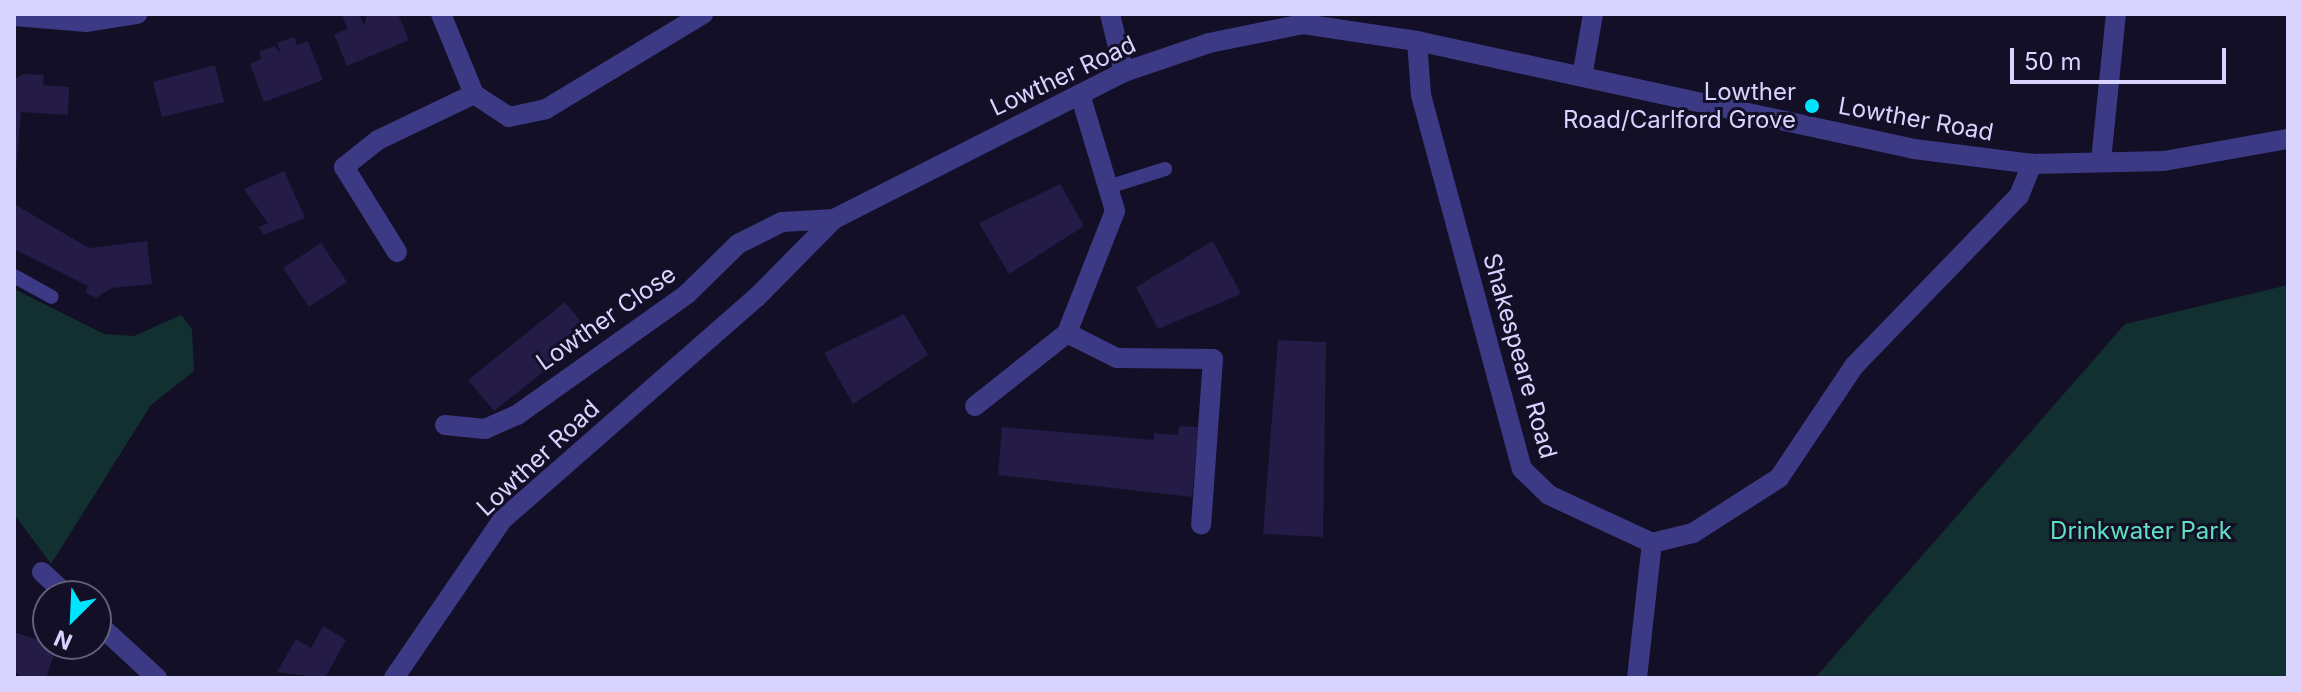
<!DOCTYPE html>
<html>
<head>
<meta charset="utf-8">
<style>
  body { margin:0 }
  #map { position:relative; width:2302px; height:692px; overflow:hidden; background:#130f26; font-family:Inter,sans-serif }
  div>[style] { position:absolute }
  .green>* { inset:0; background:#12302f }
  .building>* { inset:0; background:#241b47 }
  .service>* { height:14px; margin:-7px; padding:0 7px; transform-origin:7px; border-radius:7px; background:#3d3a85 }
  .minor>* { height:20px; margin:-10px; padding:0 10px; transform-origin:10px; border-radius:10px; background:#3d3a85 }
  .dots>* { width:22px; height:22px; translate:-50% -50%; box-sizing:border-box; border:4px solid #130f26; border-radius:50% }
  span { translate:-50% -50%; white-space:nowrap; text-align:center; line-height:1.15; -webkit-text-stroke:6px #130f26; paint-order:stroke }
  .street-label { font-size:24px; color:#d9d4ff }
  .poi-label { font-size:24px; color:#d9d4ff }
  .right { translate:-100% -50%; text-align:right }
  .park-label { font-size:24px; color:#5fe0c0 }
  .frame { position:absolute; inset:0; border:16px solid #d9d4ff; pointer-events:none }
  .north { position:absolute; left:32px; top:580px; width:80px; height:80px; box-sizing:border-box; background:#130f26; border:2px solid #625e7d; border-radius:50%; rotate:204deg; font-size:22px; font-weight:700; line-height:32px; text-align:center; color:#d9d4ff }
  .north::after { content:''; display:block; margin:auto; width:28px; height:36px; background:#00e5ff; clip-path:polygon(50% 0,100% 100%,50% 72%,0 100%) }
  .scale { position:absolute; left:2010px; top:48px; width:216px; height:36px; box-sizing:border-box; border:4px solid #d9d4ff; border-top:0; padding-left:10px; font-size:24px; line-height:28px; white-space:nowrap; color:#d9d4ff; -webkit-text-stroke:6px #130f26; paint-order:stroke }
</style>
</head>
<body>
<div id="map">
  <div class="green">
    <div style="clip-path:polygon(2288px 285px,2288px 678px,1815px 678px,2125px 324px)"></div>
    <div style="clip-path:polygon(14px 289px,104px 334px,134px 336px,181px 315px,192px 329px,194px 371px,151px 405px,51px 564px,14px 514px)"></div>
  </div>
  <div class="building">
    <div style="clip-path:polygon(359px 14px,364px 25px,367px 14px,398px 14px,409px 40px,347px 66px,334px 34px,348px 29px,342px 15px)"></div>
    <div style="clip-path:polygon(294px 37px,297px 45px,308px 41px,323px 80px,264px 102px,250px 64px,261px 59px,259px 52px,274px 46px,281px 53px,277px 43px)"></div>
    <div style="clip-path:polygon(215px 65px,224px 102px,162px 117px,153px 82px)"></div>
    <div style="clip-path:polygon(23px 74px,44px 75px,43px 85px,69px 87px,68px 115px,21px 112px,14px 195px,14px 79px)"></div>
    <div style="clip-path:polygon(284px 171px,305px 218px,264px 235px,259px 227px,268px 223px,244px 189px)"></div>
    <div style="clip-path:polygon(1060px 184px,1084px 226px,1009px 274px,979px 223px)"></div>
    <div style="clip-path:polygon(14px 204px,89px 248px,147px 241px,152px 284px,112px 288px,96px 298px,85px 292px,88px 286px,14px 249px)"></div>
    <div style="clip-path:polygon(1213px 241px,1241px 294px,1158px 329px,1136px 287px)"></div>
    <div style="clip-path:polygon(321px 243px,347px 282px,309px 307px,283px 268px)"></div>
    <div style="clip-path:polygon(565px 302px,591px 334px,494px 411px,468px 380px)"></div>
    <div style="clip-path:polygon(904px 314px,928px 355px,853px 404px,824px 353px)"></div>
    <div style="clip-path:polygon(1278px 340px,1326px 342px,1323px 537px,1263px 534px)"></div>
    <div style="clip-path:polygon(1179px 426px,1198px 427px,1192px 497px,998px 475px,1002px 427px,1154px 440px,1154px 433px,1178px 435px)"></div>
    <div style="clip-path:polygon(323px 626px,346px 640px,325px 678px,277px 672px,296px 639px,311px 648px)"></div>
    <div style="clip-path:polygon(14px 632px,57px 646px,46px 678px,21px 678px,14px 669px)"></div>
  </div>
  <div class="service">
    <div style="left:1108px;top:187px;width:60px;rotate:-17.5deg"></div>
    <div style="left:14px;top:276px;width:43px;rotate:28.9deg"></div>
  </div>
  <div class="minor">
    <div style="left:441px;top:14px;width:87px;rotate:67.6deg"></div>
    <div style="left:474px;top:94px;width:42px;rotate:33.3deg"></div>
    <div style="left:509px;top:117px;width:38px;rotate:-12deg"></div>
    <div style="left:546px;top:109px;width:184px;rotate:-31.2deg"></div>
    <div style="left:1110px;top:14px;width:60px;rotate:76.4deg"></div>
    <div style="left:14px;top:16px;width:73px;rotate:4.7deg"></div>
    <div style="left:87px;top:22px;width:51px;rotate:-9.1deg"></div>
    <div style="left:1417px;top:41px;width:54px;rotate:85.8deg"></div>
    <div style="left:1421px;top:95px;width:387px;rotate:74.9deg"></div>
    <div style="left:1522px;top:469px;width:37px;rotate:44deg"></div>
    <div style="left:1549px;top:495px;width:114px;rotate:25deg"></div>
    <div style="left:1652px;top:543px;width:42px;rotate:-13.7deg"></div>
    <div style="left:1693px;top:533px;width:102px;rotate:-32.6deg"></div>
    <div style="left:1779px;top:478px;width:135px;rotate:-56.2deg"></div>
    <div style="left:1854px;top:366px;width:237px;rotate:-45.9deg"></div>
    <div style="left:2019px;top:196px;width:35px;rotate:-68deg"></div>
    <div style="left:1582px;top:77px;width:64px;rotate:-80.1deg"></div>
    <div style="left:1080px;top:94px;width:122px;rotate:73.3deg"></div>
    <div style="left:1115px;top:211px;width:131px;rotate:111.5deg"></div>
    <div style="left:1067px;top:333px;width:56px;rotate:26.6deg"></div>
    <div style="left:1117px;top:358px;width:96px;rotate:0.6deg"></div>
    <div style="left:1213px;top:359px;width:166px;rotate:94.1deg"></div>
    <div style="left:2101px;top:161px;width:148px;rotate:-84.2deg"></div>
    <div style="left:397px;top:252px;width:100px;rotate:-121.9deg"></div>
    <div style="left:344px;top:167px;width:43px;rotate:-38.5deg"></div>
    <div style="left:378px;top:140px;width:106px;rotate:-25.6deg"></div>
    <div style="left:975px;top:406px;width:117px;rotate:-38.4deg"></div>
    <div style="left:445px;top:425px;width:40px;rotate:5.7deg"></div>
    <div style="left:485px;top:429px;width:35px;rotate:-24deg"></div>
    <div style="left:517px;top:415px;width:209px;rotate:-35.4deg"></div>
    <div style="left:687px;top:294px;width:71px;rotate:-44.4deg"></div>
    <div style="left:738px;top:244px;width:49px;rotate:-26.6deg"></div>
    <div style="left:782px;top:222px;width:52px;rotate:-3.3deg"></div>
    <div style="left:42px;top:572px;width:35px;rotate:43deg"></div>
    <div style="left:96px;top:622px;width:83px;rotate:42.6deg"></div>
    <div style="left:394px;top:678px;width:191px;rotate:-55.6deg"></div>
    <div style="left:502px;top:520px;width:339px;rotate:-41.2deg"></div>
    <div style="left:757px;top:297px;width:110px;rotate:-45.4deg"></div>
    <div style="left:834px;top:219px;width:325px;rotate:-26.9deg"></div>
    <div style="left:1124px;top:72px;width:90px;rotate:-18.8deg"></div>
    <div style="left:1209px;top:43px;width:96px;rotate:-11.4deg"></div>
    <div style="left:1303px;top:24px;width:115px;rotate:8.5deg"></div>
    <div style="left:1417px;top:41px;width:509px;rotate:12.26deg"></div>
    <div style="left:1914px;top:149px;width:119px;rotate:7.2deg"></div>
    <div style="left:2032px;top:164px;width:132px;rotate:-1.3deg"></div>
    <div style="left:2164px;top:161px;width:126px;rotate:-10.1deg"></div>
    <div style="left:1637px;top:678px;width:136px;rotate:-83.7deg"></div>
  </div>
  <div class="dots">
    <div style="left:1812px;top:106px;background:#00e5ff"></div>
  </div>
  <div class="street-label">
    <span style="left:1063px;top:76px;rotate:-25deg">Lowther Road</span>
    <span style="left:1916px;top:119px;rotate:10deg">Lowther Road</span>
    <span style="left:606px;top:318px;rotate:-35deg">Lowther Close</span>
    <span style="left:1520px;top:356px;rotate:74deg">Shakespeare Road</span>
    <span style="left:538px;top:458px;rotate:-43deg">Lowther Road</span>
  </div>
  <div class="poi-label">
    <span class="right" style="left:1796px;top:106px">Lowther<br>Road/Carlford Grove</span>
  </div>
  <div class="park-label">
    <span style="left:2141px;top:531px">Drinkwater Park</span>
  </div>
  <div class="frame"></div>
  <div class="north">N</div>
  <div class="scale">50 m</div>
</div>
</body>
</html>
